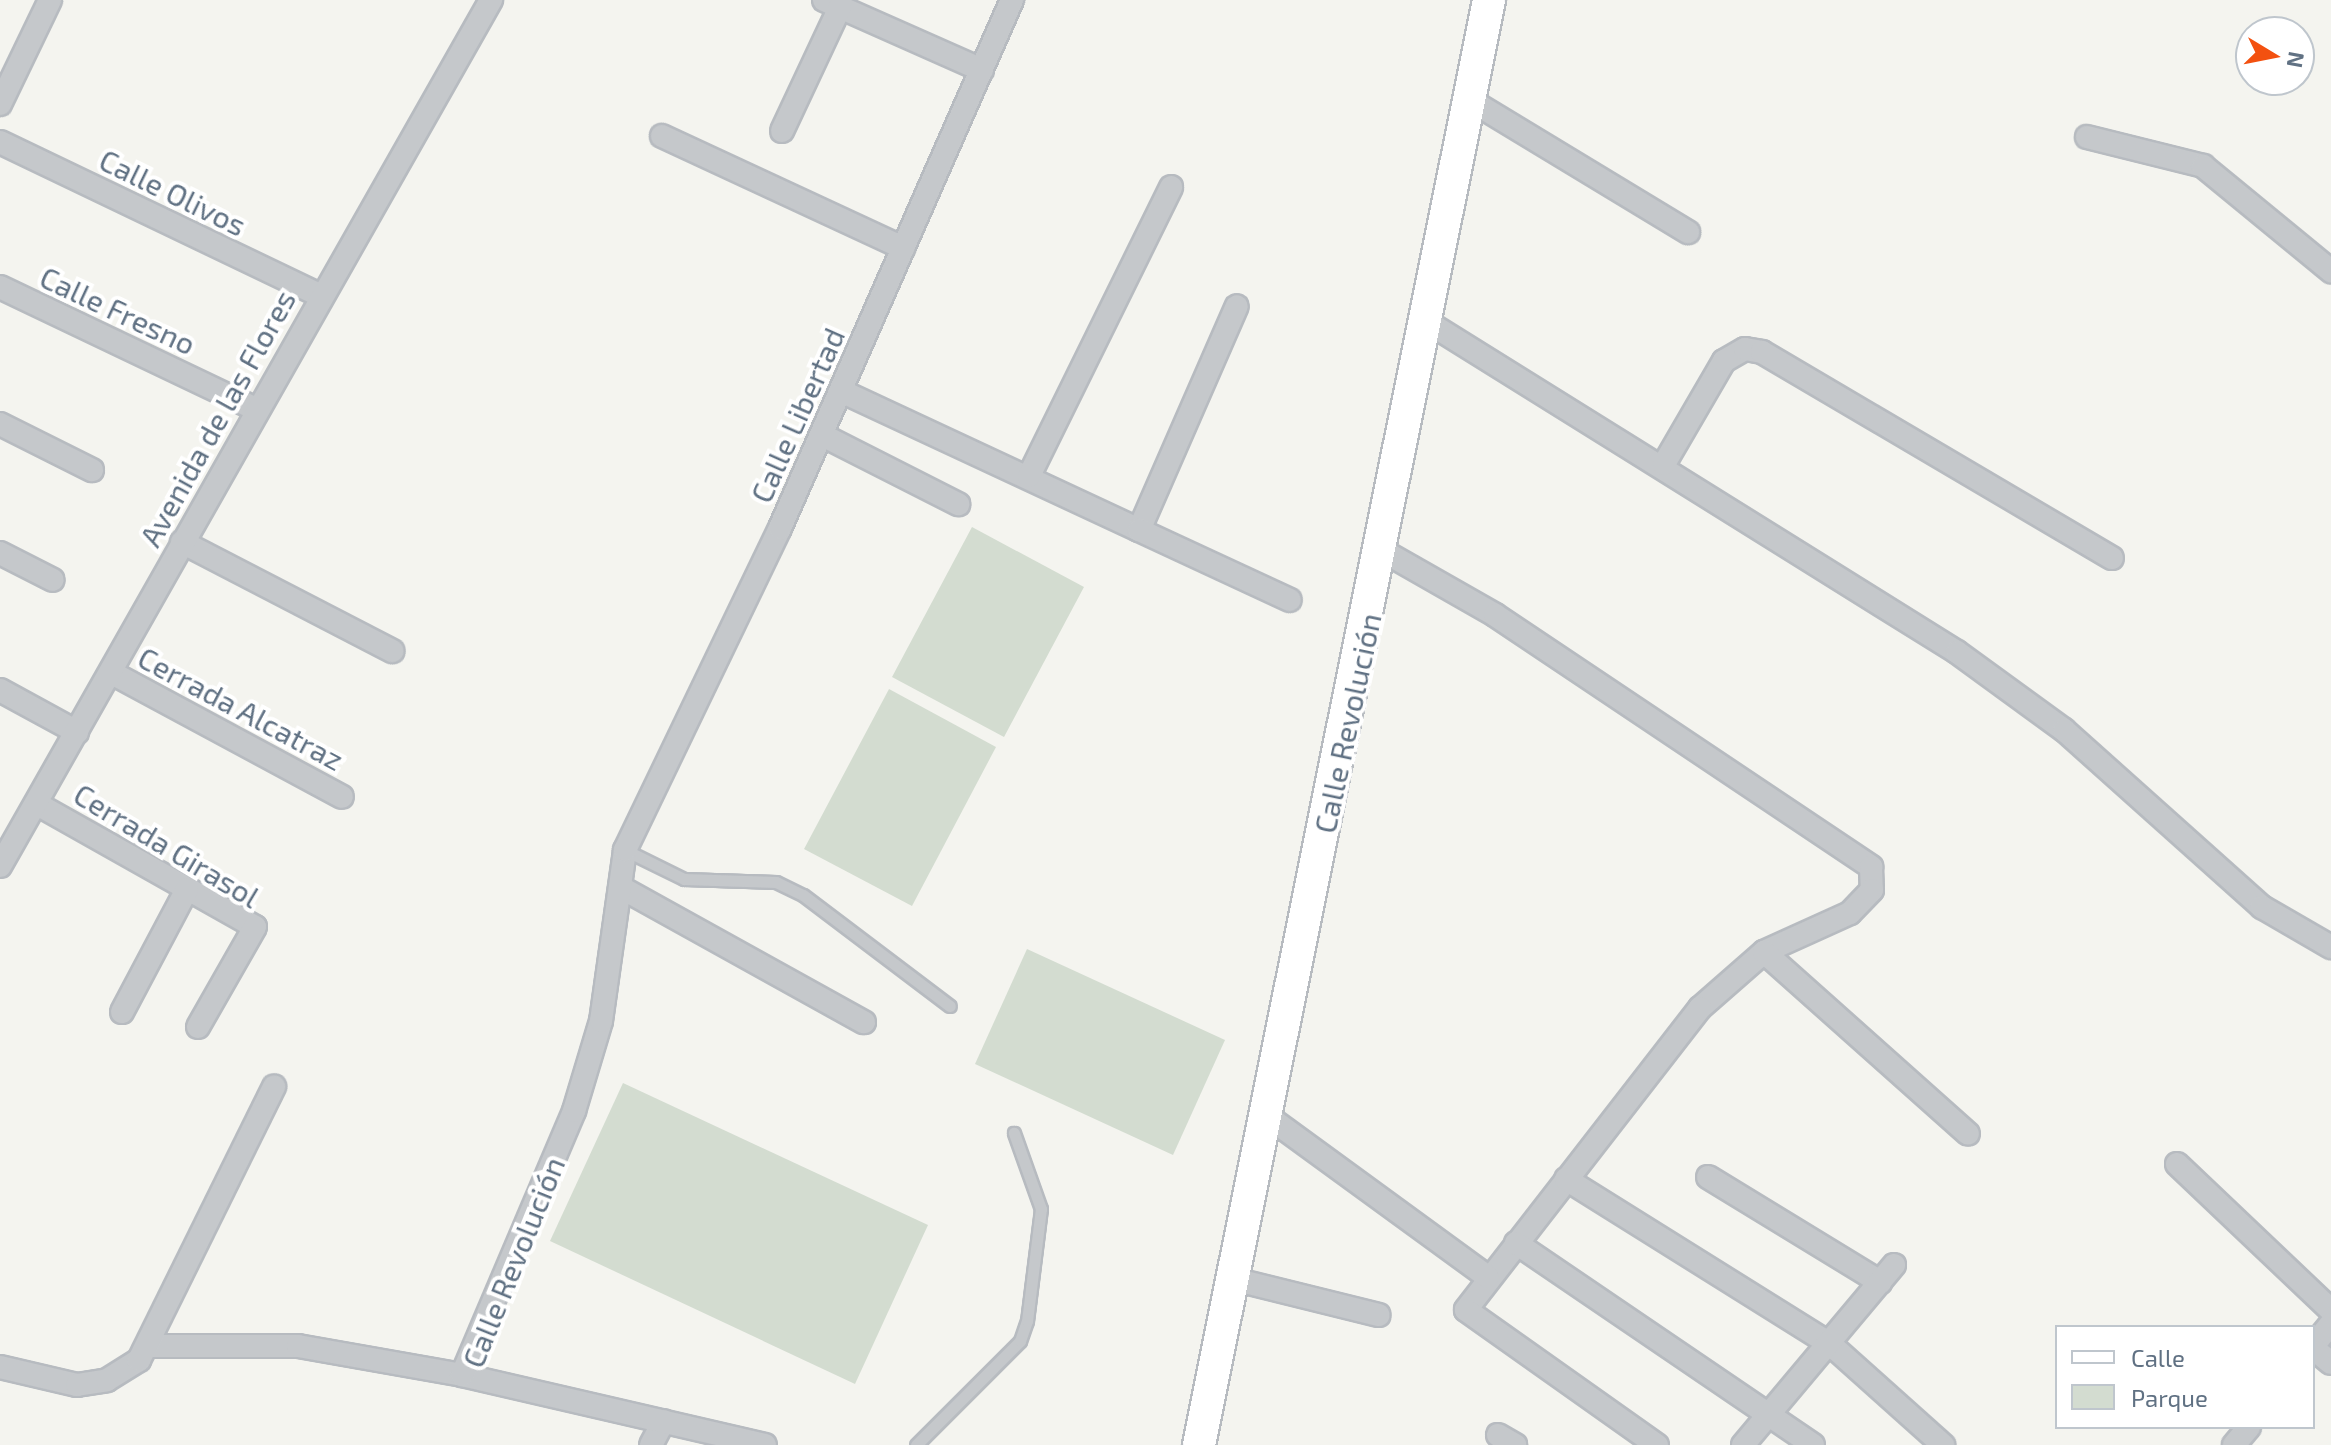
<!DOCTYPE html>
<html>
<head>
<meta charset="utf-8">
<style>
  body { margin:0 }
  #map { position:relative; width:2331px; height:1445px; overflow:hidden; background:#f4f4ef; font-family:"Exo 2",sans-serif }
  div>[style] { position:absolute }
  .green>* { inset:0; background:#d3dcd0 }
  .roads { filter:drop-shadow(2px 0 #b7bbc0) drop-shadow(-2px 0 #b7bbc0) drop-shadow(0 2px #b7bbc0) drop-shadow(0 -2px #b7bbc0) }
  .lane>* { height:11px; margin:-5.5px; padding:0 5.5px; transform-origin:5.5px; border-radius:5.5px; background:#c5c8cb }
  .street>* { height:22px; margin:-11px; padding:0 11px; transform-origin:11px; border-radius:11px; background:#c5c8cb }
  .secondary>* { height:32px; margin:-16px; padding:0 16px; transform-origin:16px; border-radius:16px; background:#fff }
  span { translate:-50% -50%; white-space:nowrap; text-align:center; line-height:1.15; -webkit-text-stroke:8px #fff; paint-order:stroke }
  .street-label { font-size:30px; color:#607183 }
  .legend { position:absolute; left:2055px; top:1325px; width:260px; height:104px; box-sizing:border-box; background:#fff; border:2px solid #bfc6cd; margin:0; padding:10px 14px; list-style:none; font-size:24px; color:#607183 }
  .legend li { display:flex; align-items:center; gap:16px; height:40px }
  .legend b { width:40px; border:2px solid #bfc6cd }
  .north { position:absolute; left:2235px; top:16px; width:80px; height:80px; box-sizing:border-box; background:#fff; border:2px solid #bfc6cd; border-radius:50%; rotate:100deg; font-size:22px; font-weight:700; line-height:32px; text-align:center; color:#607183 }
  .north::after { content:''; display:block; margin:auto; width:28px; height:36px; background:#f35110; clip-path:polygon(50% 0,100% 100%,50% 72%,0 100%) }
</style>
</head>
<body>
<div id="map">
  <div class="green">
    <div style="clip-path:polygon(972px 527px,1084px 587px,1004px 737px,892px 677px)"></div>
    <div style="clip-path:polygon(889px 689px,996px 747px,912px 906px,804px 849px)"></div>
    <div style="clip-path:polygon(1027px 949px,1225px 1040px,1173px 1155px,975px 1064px)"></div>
    <div style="clip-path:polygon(623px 1083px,928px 1225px,855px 1384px,550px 1241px)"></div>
  </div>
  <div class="roads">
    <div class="lane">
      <div style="left:625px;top:850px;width:66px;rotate:26.2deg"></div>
      <div style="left:684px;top:879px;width:92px;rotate:1.9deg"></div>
      <div style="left:776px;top:882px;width:30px;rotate:26deg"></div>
      <div style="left:803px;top:895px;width:184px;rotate:37.1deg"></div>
      <div style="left:916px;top:1445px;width:147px;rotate:-45deg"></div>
      <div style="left:1020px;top:1341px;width:21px;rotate:-71deg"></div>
      <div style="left:1027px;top:1321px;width:113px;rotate:-82.9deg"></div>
      <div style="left:1041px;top:1209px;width:81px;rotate:-109.6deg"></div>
    </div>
    <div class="street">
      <div style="left:824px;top:0;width:173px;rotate:23.9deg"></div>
      <div style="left:1470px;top:100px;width:255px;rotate:31.2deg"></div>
      <div style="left:0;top:104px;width:115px;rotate:-64.3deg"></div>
      <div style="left:782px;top:131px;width:137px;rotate:-64.9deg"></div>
      <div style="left:662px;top:136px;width:266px;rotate:24.9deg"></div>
      <div style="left:2087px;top:137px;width:120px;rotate:14deg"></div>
      <div style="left:2203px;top:166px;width:166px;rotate:39.4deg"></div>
      <div style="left:0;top:142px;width:354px;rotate:25.6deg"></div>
      <div style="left:0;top:287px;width:281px;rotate:25.5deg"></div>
      <div style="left:1429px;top:323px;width:622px;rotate:31.93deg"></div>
      <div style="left:1957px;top:652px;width:132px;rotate:36.1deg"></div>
      <div style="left:2064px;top:730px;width:266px;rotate:41.8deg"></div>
      <div style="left:2262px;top:907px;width:80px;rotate:30.1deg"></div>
      <div style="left:841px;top:391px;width:329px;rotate:25deg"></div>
      <div style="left:1139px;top:530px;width:244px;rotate:-66.4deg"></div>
      <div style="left:0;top:424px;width:103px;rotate:26.6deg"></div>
      <div style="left:822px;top:435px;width:153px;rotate:26.9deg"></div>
      <div style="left:1664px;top:464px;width:119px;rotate:-59.8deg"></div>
      <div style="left:1724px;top:361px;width:24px;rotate:-30deg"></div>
      <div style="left:1745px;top:349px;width:17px;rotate:10deg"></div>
      <div style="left:1762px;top:352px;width:406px;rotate:30.5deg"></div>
      <div style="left:1029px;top:476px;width:322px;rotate:-63.8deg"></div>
      <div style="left:1139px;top:530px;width:166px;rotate:24.9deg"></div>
      <div style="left:182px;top:542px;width:237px;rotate:27.4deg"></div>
      <div style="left:1383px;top:551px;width:129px;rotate:29.7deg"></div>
      <div style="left:1495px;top:615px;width:453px;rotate:33.8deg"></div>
      <div style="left:1871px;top:867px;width:23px;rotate:88deg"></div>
      <div style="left:1872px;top:890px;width:32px;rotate:134deg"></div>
      <div style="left:1850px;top:913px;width:94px;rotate:155.6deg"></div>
      <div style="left:1764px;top:952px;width:85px;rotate:138.8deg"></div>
      <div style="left:1700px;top:1008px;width:382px;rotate:127.8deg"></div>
      <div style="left:1466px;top:1310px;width:234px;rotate:35.3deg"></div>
      <div style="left:0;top:553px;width:59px;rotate:27deg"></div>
      <div style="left:112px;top:673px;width:261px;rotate:28.3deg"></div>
      <div style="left:0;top:690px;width:88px;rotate:28.6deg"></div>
      <div style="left:37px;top:804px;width:250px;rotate:29.4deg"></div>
      <div style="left:255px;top:927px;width:115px;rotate:119.7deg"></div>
      <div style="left:0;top:866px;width:996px;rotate:-60.45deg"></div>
      <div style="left:620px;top:887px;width:279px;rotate:29deg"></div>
      <div style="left:1764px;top:952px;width:273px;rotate:41.7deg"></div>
      <div style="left:122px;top:1012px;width:139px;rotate:-62.1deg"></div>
      <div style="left:1267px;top:1116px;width:273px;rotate:36.1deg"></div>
      <div style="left:2177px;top:1164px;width:212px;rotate:43.5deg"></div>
      <div style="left:1708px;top:1177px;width:202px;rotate:31.4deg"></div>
      <div style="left:1566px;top:1179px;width:311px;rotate:32deg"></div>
      <div style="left:1830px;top:1344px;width:152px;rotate:41.8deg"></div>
      <div style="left:1516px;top:1243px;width:359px;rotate:34.2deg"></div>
      <div style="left:1233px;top:1279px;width:150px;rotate:13.9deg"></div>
      <div style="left:152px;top:1346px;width:146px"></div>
      <div style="left:298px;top:1346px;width:167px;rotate:10deg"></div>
      <div style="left:2313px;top:1346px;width:28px;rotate:-51deg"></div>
      <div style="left:2313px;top:1348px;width:23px;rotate:40deg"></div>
      <div style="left:0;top:1367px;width:79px;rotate:13.2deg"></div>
      <div style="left:77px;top:1385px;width:30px;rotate:-9deg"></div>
      <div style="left:107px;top:1380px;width:38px;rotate:-32deg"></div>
      <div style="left:139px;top:1360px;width:305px;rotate:-63.7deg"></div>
      <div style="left:1498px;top:1435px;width:20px;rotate:30deg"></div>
      <div style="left:651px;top:1445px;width:27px;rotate:-62deg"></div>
      <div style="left:765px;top:1445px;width:311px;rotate:-167deg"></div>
      <div style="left:462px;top:1375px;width:287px;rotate:-67deg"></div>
      <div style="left:574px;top:1111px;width:94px;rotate:-73.3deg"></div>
      <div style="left:601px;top:1021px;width:173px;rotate:-82deg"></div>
      <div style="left:625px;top:850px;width:357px;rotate:-64.3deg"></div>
      <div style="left:780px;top:528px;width:577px;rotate:-66.28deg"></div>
      <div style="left:1743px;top:1445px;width:235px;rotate:-50deg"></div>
      <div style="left:2234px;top:1445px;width:23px;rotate:-50deg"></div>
    </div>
    <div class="secondary">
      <div style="left:1199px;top:1445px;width:1474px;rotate:-78.65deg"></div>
    </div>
  </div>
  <div class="street-label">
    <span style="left:173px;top:192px;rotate:26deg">Calle Olivos</span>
    <span style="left:118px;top:310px;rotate:25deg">Calle Fresno</span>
    <span style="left:797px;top:415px;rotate:-66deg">Calle Libertad</span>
    <span style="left:217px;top:418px;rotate:-61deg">Avenida de las Flores</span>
    <span style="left:241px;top:708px;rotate:28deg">Cerrada Alcatraz</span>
    <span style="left:1347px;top:723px;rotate:-78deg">Calle Revolución</span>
    <span style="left:167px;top:845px;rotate:31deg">Cerrada Girasol</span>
    <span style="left:513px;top:1262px;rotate:-68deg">Calle Revolución</span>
  </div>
  <ul class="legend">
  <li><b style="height:10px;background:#fff"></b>Calle</li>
  <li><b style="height:22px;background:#d3dcd0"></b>Parque</li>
  </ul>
  <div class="north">N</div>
</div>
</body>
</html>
